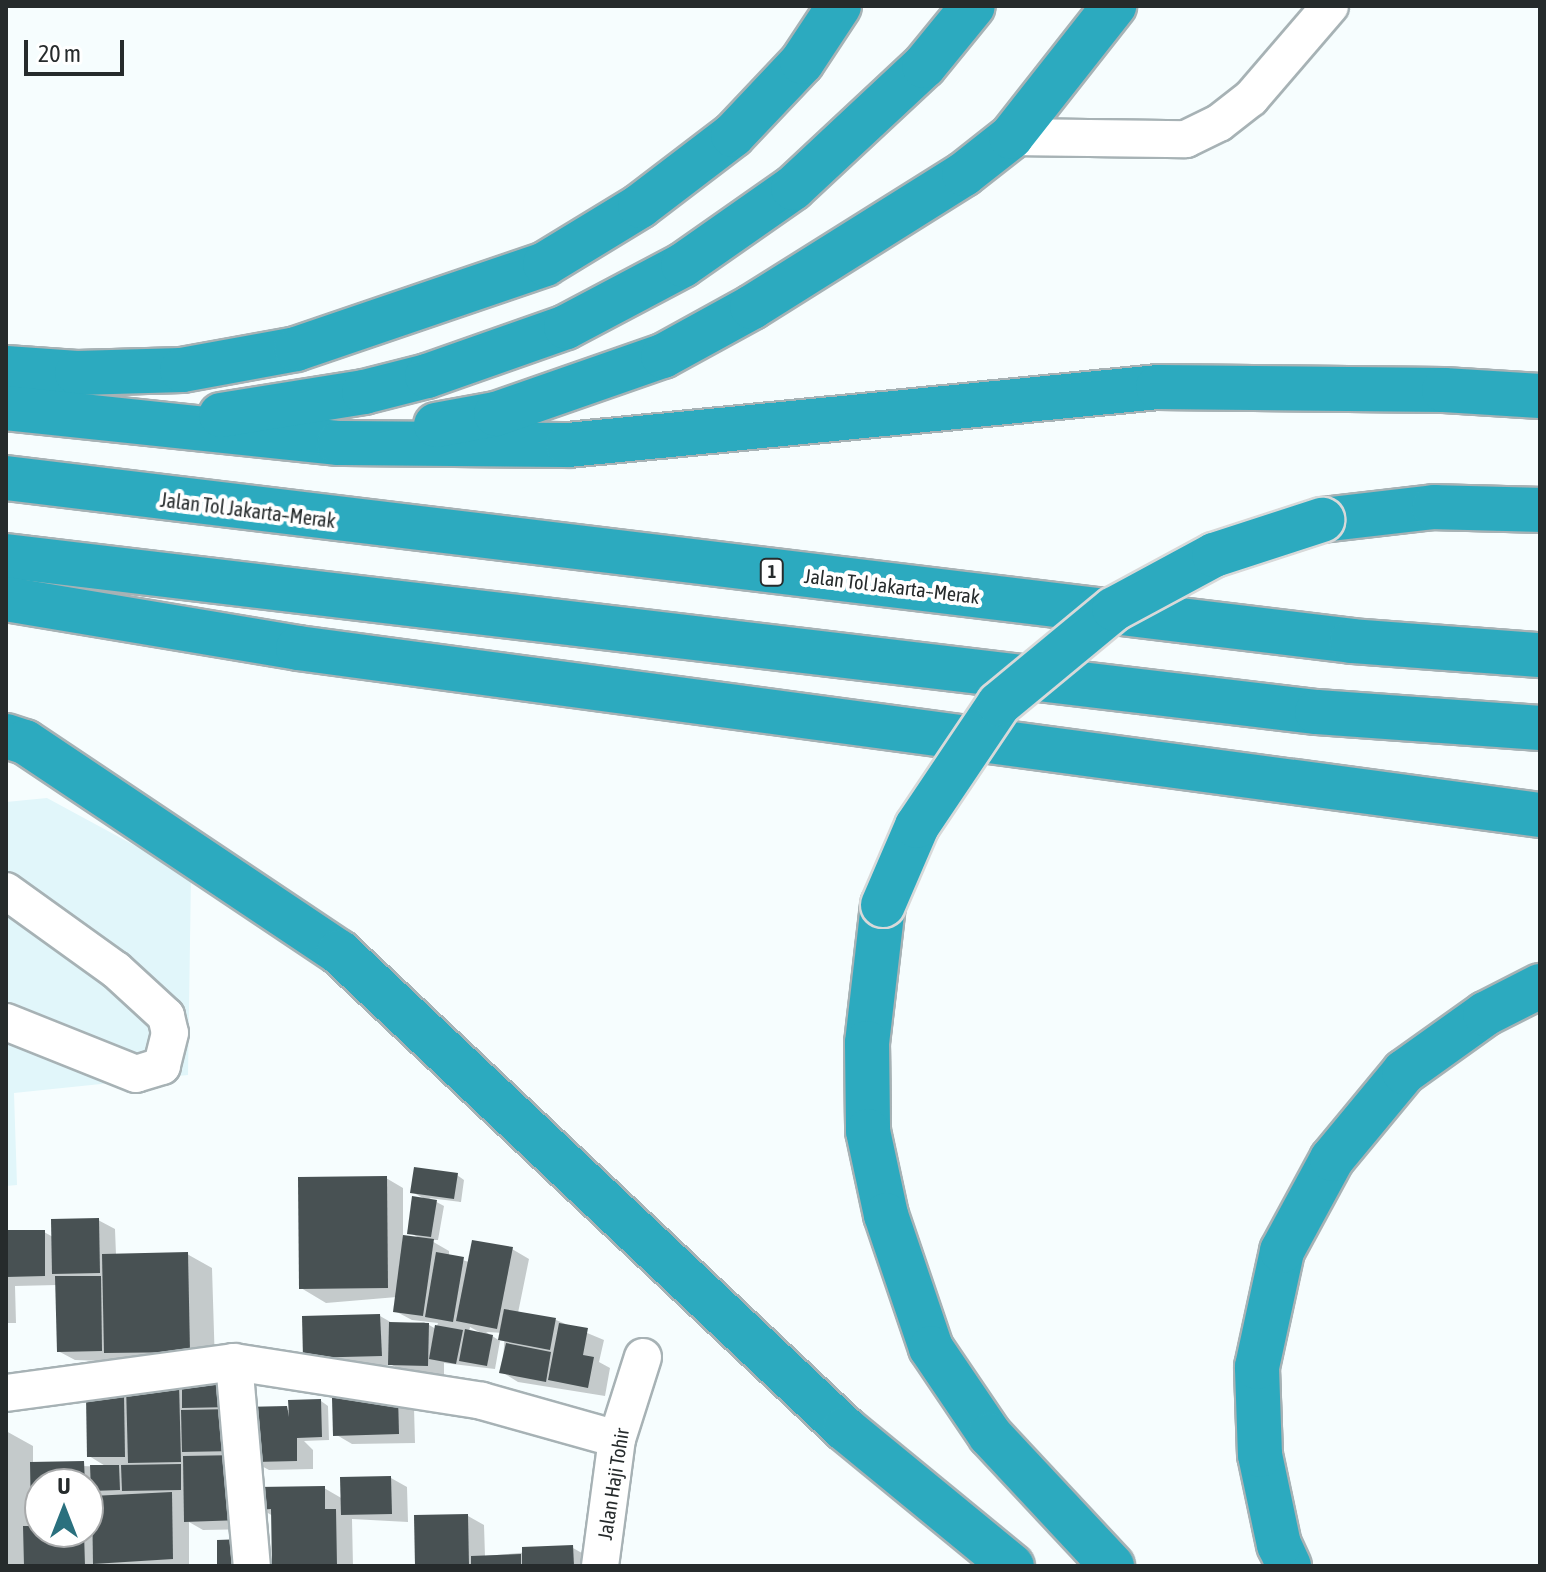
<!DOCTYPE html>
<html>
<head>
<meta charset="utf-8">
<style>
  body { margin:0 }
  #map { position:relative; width:1546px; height:1572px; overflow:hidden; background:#f6fdfe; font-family:"Asap Condensed",sans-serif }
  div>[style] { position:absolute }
  .built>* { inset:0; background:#e1f6fa }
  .shadow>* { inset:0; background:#0003 }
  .building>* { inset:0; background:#485153 }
  .roads { filter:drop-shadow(2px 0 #a7b2b5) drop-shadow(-2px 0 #a7b2b5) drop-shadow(0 2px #a7b2b5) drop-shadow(0 -2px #a7b2b5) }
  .minor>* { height:36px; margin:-18px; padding:0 18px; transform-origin:18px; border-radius:18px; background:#fff }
  .highway>* { height:44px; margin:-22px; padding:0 22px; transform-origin:22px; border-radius:22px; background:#2caabf }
  .bridges { filter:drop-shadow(2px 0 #d8d9d9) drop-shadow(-2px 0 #d8d9d9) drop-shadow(0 2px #d8d9d9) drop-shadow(0 -2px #d8d9d9) }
  .highway-bridge>* { height:44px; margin:-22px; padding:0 22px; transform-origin:22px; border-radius:22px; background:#2caabf }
  span { translate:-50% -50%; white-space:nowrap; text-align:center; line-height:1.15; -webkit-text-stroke:8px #fff; paint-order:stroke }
  .shield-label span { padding:2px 6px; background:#fff; border:2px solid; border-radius:6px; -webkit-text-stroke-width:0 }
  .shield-label { font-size:18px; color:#262b2c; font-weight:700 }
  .street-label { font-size:20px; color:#262b2c }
  .frame { position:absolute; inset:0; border:8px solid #262b2c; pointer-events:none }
  .north { position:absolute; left:24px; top:1468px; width:80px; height:80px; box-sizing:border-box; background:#fff; border:2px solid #a8aaab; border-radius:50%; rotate:0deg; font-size:22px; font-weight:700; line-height:32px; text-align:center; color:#262b2c }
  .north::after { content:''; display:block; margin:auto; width:28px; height:36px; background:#2a707e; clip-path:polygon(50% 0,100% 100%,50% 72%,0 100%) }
  .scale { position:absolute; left:24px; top:40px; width:100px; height:36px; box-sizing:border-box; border:4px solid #262b2c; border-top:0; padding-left:10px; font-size:24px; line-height:28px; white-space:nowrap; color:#262b2c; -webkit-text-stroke:6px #fff; paint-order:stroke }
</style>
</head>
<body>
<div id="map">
  <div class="built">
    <div style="clip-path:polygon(47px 798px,191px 876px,188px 1075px,14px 1093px,17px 1185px,6px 1186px,6px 802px)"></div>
  </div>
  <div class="shadow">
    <div style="clip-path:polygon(evenodd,457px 1175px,464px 1180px,461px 1202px,429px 1198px,444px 1206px,438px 1240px,430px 1240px,449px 1251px,449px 1256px,469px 1262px,512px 1249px,529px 1259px,518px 1313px,556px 1320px,604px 1340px,599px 1362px,610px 1368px,605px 1396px,518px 1382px,502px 1372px,505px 1333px,486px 1332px,500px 1341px,495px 1369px,444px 1363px,444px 1375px,406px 1373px,392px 1365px,322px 1366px,305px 1357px,380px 1316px,394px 1324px,424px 1322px,436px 1329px,438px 1323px,412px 1320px,395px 1311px,397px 1297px,326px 1303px,301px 1288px,386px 1178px,403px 1188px,403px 1237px,421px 1239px,409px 1232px,427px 1200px,412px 1192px,457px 1175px,470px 1327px,483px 1334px,469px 1332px,470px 1327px)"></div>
    <div style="clip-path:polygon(98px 1220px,115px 1229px,116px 1255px,187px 1254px,212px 1268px,215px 1365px,75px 1360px,58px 1351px,57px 1285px,15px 1286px,16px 1323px,6px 1323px,6px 1232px,44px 1232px,53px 1237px)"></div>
    <div style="clip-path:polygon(evenodd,178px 1386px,249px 1408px,290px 1410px,321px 1401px,328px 1406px,329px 1440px,304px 1441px,313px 1450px,313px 1469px,269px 1470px,256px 1463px,256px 1489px,324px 1488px,343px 1499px,391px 1478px,407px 1487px,408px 1522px,352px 1519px,353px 1566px,274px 1566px,273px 1516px,256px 1506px,257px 1529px,203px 1530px,189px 1522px,189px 1566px,6px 1566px,6px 1431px,33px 1446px,33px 1464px,107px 1467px,89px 1456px,124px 1397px,178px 1386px,40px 1484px,88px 1484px,88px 1532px,34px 1528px,34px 1521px,40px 1524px,40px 1484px)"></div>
    <div style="clip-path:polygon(397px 1398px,414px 1408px,415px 1443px,352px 1444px,335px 1434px)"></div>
    <div style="clip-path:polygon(468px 1516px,484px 1525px,485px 1556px,573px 1548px,589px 1557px,589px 1566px,417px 1566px)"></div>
  </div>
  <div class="building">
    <div style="clip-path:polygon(414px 1167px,458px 1173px,454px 1199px,410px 1193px)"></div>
    <div style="clip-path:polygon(387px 1176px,388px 1288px,299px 1289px,298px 1177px)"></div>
    <div style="clip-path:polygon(412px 1196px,437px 1200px,431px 1237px,407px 1234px)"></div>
    <div style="clip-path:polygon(99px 1218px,100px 1273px,52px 1274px,51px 1219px)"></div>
    <div style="clip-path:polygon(6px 1230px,45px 1230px,45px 1276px,6px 1277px)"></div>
    <div style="clip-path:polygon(403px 1235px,434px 1239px,423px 1316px,393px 1312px)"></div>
    <div style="clip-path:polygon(472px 1240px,513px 1247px,497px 1329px,456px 1321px)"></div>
    <div style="clip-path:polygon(188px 1252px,190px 1352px,104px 1353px,102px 1254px)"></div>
    <div style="clip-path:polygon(436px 1252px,464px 1257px,453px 1322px,425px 1317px)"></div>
    <div style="clip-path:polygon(55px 1276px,101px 1276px,102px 1351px,57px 1352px)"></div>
    <div style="clip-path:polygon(504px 1309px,556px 1318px,550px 1350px,498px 1340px)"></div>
    <div style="clip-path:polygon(380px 1314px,382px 1356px,303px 1358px,302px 1316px)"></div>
    <div style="clip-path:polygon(389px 1322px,429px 1323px,428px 1366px,388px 1365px)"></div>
    <div style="clip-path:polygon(559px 1323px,588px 1328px,583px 1355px,594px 1357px,588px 1388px,548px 1380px)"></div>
    <div style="clip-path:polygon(435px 1325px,463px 1330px,456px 1364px,429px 1359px)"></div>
    <div style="clip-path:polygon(465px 1329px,493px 1335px,487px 1366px,459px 1361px)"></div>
    <div style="clip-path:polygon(506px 1343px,551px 1352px,546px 1382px,499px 1373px)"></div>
    <div style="clip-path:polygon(232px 1376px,233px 1407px,182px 1408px,182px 1377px)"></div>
    <div style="clip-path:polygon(179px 1384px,181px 1462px,128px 1463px,126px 1385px)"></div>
    <div style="clip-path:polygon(124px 1395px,125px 1457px,87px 1457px,86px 1396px)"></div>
    <div style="clip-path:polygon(398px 1396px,399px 1434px,333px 1436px,332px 1398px)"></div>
    <div style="clip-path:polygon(321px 1399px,322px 1437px,297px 1438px,297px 1461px,250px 1462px,249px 1407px,287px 1406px,289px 1417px,288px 1400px)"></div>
    <div style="clip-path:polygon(235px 1409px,235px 1451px,182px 1452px,181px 1410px)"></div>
    <div style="clip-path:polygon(240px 1455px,241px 1520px,184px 1522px,183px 1456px)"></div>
    <div style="clip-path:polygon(84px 1461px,85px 1484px,40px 1484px,40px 1521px,31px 1521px,30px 1462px)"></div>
    <div style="clip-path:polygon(181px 1464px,181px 1490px,122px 1491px,121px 1465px)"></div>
    <div style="clip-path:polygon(90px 1465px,119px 1465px,120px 1490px,91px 1491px)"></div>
    <div style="clip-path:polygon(391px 1476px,392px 1514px,341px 1515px,340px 1477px)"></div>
    <div style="clip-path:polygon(325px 1486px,325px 1509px,336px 1509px,337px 1566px,272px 1566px,271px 1509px,258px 1510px,258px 1487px)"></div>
    <div style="clip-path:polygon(172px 1492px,173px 1559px,93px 1564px,92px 1496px)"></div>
    <div style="clip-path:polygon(468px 1514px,469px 1566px,415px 1566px,414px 1515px)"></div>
    <div style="clip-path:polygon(23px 1526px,40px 1526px,40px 1532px,84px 1532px,85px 1566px,24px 1566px)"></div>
    <div style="clip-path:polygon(244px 1539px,244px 1566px,217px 1566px,217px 1540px)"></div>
    <div style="clip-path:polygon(573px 1545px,574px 1566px,522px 1566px,522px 1547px)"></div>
    <div style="clip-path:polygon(521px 1554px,521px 1566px,471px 1566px,471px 1556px)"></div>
  </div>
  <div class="roads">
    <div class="minor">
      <div style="left:1011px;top:137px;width:175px;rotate:0.7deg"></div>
      <div style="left:1186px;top:139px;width:37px;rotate:-26deg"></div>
      <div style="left:1219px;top:123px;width:41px;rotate:-38deg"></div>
      <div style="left:1251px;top:98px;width:121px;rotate:-49.3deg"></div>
      <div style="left:6px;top:891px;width:135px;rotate:35.7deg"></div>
      <div style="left:116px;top:970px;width:68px;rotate:42.6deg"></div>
      <div style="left:166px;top:1016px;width:17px;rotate:77deg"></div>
      <div style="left:170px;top:1033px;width:34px;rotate:104deg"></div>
      <div style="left:162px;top:1066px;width:27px;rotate:163deg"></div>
      <div style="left:136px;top:1074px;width:140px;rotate:-158.2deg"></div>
      <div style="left:234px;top:1362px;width:205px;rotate:85deg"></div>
      <div style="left:6px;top:1393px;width:230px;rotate:-7.7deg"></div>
      <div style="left:234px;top:1362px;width:251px;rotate:8.9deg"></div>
      <div style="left:482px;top:1401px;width:140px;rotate:15.7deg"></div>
      <div style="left:600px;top:1566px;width:128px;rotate:-82.4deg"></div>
      <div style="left:617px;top:1439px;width:86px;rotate:-72.4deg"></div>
    </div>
    <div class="highway">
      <div style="left:6px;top:368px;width:71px;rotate:4deg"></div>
      <div style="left:77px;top:373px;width:105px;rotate:-1.6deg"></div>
      <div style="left:182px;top:370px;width:116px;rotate:-10.4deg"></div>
      <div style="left:296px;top:349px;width:263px;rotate:-18.8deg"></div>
      <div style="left:545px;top:264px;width:111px;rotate:-31.4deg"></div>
      <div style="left:640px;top:206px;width:117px;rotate:-37.4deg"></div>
      <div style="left:733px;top:135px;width:100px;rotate:-46.6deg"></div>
      <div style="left:802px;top:62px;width:67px;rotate:-56.5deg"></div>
      <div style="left:6px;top:408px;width:335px;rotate:6deg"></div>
      <div style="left:339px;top:443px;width:229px;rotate:0.5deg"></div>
      <div style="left:568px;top:445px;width:593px;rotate:-5.61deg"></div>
      <div style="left:1158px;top:387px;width:286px;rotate:0.6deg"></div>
      <div style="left:1444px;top:390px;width:96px;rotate:3.6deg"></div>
      <div style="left:221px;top:415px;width:145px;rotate:-9.1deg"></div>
      <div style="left:364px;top:392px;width:65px;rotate:-14.3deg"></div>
      <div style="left:427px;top:376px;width:147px;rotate:-19.4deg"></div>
      <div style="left:566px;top:327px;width:132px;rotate:-27.9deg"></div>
      <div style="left:683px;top:265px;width:134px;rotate:-35deg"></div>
      <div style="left:793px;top:188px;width:179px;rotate:-43deg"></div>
      <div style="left:924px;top:66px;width:77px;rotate:-50.8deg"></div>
      <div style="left:436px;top:425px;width:61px;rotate:-10.4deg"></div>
      <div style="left:496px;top:414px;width:177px;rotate:-19.2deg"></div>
      <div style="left:663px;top:356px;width:102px;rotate:-28.8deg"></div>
      <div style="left:752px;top:307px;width:250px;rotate:-32.1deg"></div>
      <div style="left:964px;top:174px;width:60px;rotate:-38.2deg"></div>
      <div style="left:1011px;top:137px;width:167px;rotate:-51.8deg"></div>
      <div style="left:6px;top:478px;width:1356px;rotate:6.9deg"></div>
      <div style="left:1352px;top:641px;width:189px;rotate:4.3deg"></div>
      <div style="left:1322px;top:520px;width:113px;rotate:-6.6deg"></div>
      <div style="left:1434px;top:507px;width:106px;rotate:1.6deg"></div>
      <div style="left:6px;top:556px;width:1320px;rotate:6.79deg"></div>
      <div style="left:1317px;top:712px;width:224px;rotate:4.1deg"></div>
      <div style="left:6px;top:599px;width:296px;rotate:9.5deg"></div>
      <div style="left:298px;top:648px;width:1253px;rotate:7.66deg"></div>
      <div style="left:6px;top:736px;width:20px;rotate:18deg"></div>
      <div style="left:25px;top:742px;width:378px;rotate:33.8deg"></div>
      <div style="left:339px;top:952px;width:695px;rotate:43.31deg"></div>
      <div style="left:845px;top:1429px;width:216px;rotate:39.4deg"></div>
      <div style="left:883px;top:905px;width:139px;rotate:96.6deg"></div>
      <div style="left:867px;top:1043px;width:88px;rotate:89.3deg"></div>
      <div style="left:868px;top:1131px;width:86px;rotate:77.9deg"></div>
      <div style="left:886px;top:1215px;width:140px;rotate:71.3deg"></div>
      <div style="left:931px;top:1348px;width:105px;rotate:55.9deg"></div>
      <div style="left:990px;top:1435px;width:179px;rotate:47deg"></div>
      <div style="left:1289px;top:1566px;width:23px;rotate:-115deg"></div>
      <div style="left:1279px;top:1545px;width:92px;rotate:-101.9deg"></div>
      <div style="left:1260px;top:1455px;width:88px;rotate:-92deg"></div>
      <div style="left:1257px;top:1367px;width:119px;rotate:-77.8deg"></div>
      <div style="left:1282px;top:1251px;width:105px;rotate:-61.5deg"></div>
      <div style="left:1332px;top:1159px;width:113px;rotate:-50.4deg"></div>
      <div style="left:1404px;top:1072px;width:100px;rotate:-35.6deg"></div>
      <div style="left:1485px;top:1014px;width:62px;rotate:-27deg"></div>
    </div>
  </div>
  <div class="bridges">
    <div class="highway-bridge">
      <div style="left:883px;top:905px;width:86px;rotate:-66.7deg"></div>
      <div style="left:917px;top:826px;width:147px;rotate:-56.1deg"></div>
      <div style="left:999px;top:704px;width:149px;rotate:-39.6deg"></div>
      <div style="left:1114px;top:609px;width:114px;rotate:-28.4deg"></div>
      <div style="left:1214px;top:555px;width:114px;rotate:-18deg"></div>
    </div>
  </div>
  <div class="shield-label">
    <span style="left:772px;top:572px">1</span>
  </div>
  <div class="street-label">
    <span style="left:248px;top:510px;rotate:7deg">Jalan Tol Jakarta–Merak</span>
    <span style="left:892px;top:586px;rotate:7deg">Jalan Tol Jakarta–Merak</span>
    <span style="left:613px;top:1484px;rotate:-81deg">Jalan Haji Tohir</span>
  </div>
  <div class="frame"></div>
  <div class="north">U</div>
  <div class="scale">20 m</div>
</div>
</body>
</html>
